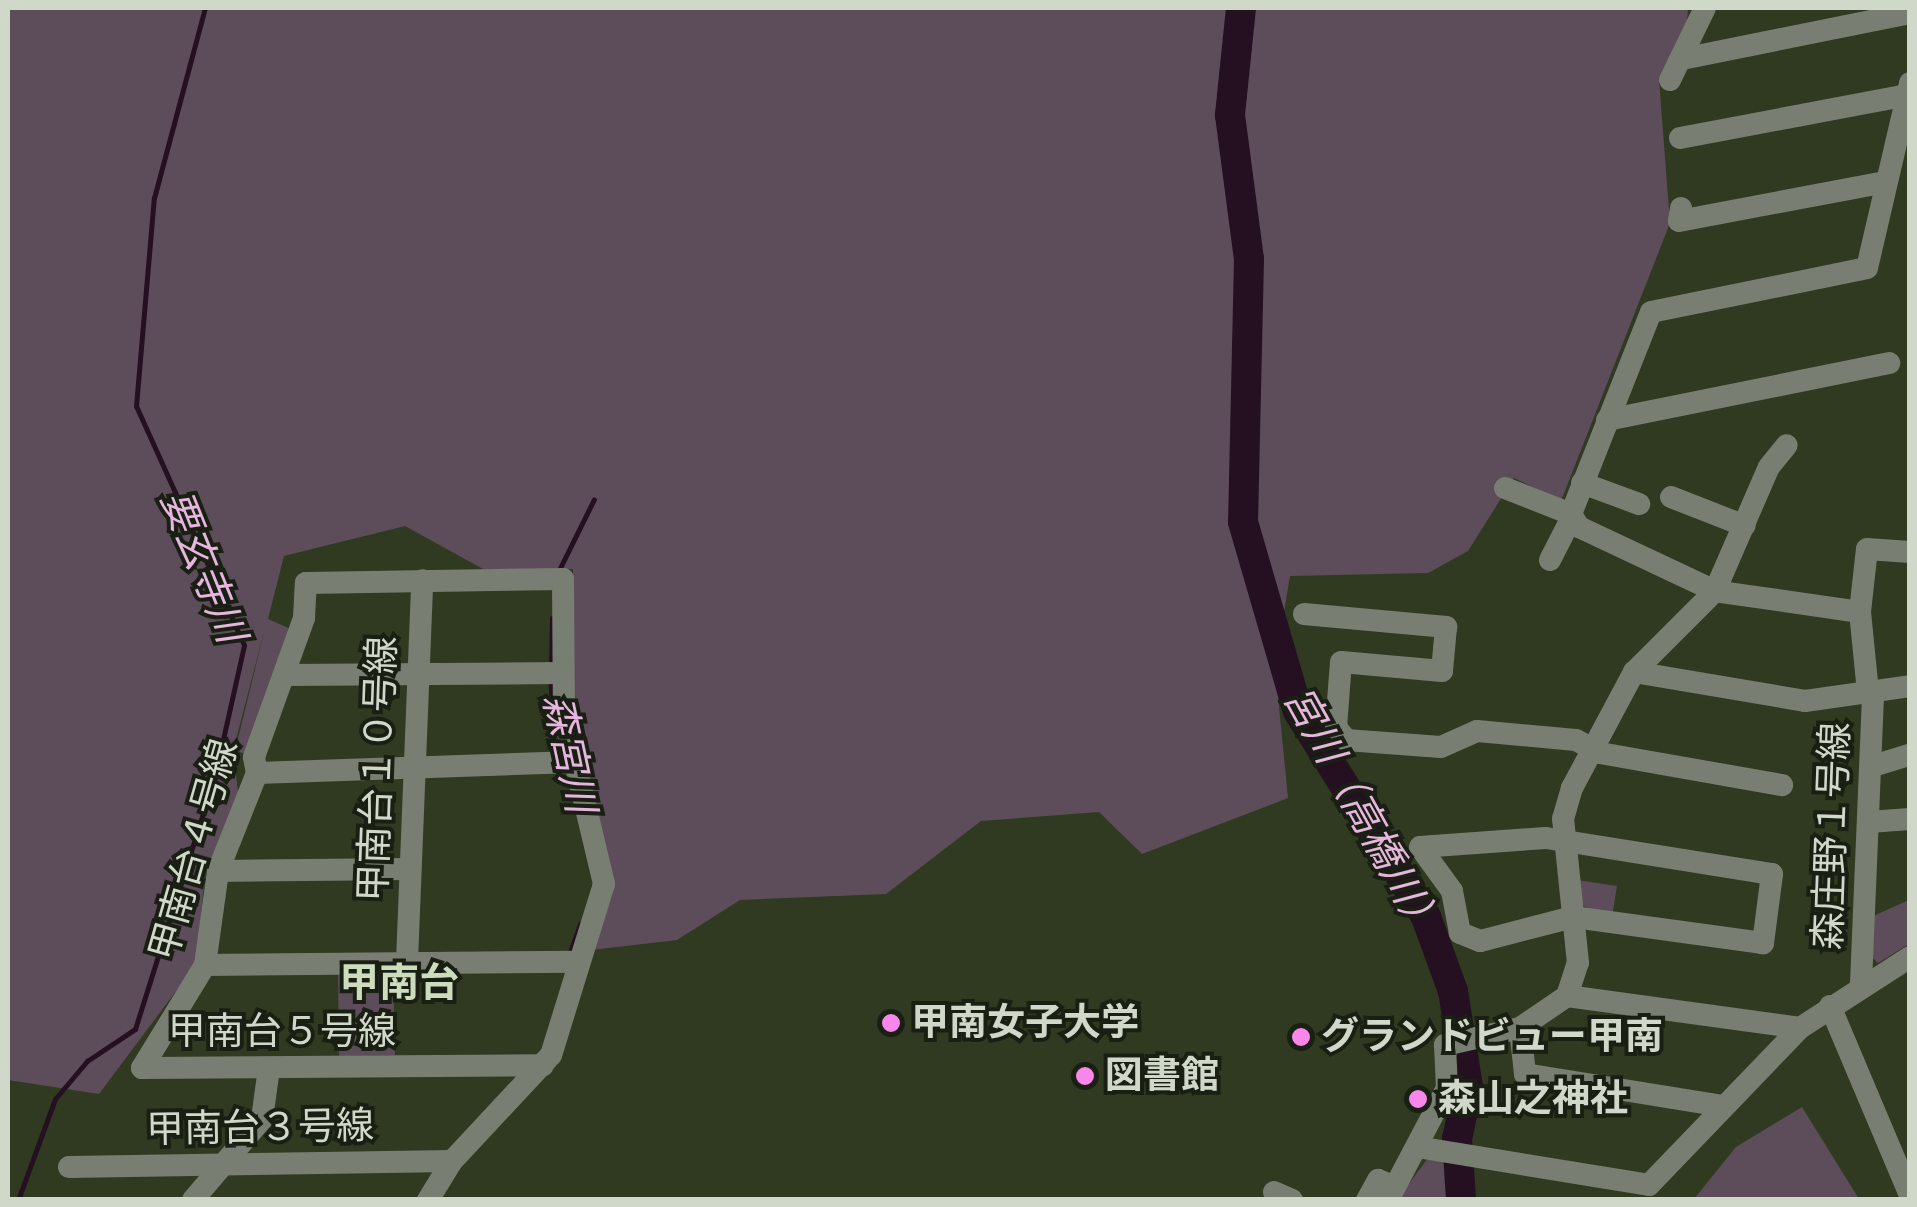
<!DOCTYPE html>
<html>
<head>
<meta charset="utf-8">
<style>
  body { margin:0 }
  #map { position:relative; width:1917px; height:1207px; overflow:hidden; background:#2f3a21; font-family:Figtree,"Noto Sans JP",sans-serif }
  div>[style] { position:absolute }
  .green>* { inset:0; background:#5d4d5a }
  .stream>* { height:5px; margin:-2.5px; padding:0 2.5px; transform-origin:2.5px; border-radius:2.5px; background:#251022 }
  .river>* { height:30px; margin:-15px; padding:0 15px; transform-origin:15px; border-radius:15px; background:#251022 }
  .minor>* { height:22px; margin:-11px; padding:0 11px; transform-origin:11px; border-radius:11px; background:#787e71 }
  .dots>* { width:28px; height:28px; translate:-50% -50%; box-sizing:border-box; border:5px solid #1a1f14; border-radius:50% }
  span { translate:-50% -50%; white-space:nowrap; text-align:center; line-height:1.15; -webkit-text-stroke:8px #1a1f14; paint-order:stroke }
  .street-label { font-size:38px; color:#d0d8c9 }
  .poi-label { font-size:38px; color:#d0d8c9; font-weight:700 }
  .left { translate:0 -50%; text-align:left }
  .water-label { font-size:40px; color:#e7b6de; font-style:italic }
  .neighbourhood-label { font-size:40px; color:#cedcbe; font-weight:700 }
  .frame { position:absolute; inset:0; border:10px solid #d0d8c9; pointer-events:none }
</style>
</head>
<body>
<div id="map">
  <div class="green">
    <div style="clip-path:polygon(8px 8px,1688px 8px,1686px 35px,1659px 79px,1670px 223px,1561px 501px,1514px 478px,1468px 551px,1428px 573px,1290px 576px,1275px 666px,1288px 798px,1142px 854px,1099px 812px,981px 821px,886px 894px,740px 900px,677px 940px,591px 950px,613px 886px,573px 720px,573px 569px,483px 569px,405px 526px,284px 556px,268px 619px,293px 630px,247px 754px,235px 751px,265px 628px,233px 751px,239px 800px,205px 872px,197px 963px,99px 1094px,8px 1080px)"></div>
    <div style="clip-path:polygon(1577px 880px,1617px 886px,1612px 917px,1578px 904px)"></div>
    <div style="clip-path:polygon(1909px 900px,1909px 944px,1878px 963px,1869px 955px,1871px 917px)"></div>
    <div style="clip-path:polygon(393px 973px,395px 1055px,339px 1056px,338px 974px)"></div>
    <div style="clip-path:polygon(1802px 1107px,1859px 1199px,1694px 1199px,1736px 1147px)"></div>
    <div style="clip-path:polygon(1428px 1158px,1446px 1161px,1450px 1199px,1397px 1200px)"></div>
  </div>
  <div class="stream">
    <div style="left:558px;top:572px;width:81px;rotate:-63.7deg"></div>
    <div style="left:551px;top:667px;width:49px;rotate:-88.8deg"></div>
    <div style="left:550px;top:678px;width:34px;rotate:85deg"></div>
    <div style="left:570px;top:952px;width:30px;rotate:-70deg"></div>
    <div style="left:18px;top:1200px;width:108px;rotate:-69.9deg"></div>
    <div style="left:55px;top:1099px;width:50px;rotate:-49.9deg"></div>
    <div style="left:87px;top:1061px;width:58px;rotate:-33.7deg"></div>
    <div style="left:135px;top:1029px;width:266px;rotate:-72.5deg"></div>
    <div style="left:215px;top:775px;width:133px;rotate:-77.4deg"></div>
    <div style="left:244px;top:645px;width:262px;rotate:-114.3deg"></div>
    <div style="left:136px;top:406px;width:209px;rotate:-85.1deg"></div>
    <div style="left:154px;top:198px;width:197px;rotate:-75deg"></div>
  </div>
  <div class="river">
    <div style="left:1241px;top:8px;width:108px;rotate:95.9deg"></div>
    <div style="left:1230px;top:115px;width:145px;rotate:82.5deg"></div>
    <div style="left:1249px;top:259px;width:263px;rotate:91.3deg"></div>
    <div style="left:1243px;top:522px;width:197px;rotate:73.8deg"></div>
    <div style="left:1298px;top:711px;width:243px;rotate:58.1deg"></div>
    <div style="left:1426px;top:917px;width:79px;rotate:70deg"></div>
    <div style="left:1453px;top:991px;width:97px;rotate:81.1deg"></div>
    <div style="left:1468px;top:1087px;width:53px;rotate:101.9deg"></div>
    <div style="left:1457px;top:1139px;width:61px;rotate:86.2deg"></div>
  </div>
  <div class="minor">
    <div style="left:1682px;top:59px;width:233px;rotate:-11.4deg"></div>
    <div style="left:1670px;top:80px;width:80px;rotate:-64.1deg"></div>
    <div style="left:1680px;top:138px;width:231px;rotate:-10.7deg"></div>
    <div style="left:1681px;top:208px;width:13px;rotate:99deg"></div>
    <div style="left:1679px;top:221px;width:211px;rotate:-10.7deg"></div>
    <div style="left:1607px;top:420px;width:288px;rotate:-11.4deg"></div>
    <div style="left:1582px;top:483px;width:61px;rotate:20.2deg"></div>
    <div style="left:1505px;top:488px;width:71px;rotate:21.5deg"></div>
    <div style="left:1671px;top:497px;width:79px;rotate:21.4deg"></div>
    <div style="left:1550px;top:560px;width:44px;rotate:-62.9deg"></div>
    <div style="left:1860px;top:612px;width:147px;rotate:-171.8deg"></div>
    <div style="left:1715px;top:591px;width:150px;rotate:-154.8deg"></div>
    <div style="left:1579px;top:527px;width:15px;rotate:-122deg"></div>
    <div style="left:1571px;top:514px;width:217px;rotate:-68.4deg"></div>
    <div style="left:1651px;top:312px;width:220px;rotate:-11.5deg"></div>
    <div style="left:1867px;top:268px;width:190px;rotate:-76.9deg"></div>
    <div style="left:1304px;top:614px;width:143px;rotate:5.2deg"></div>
    <div style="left:1446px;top:627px;width:44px;rotate:95.2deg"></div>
    <div style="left:1442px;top:671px;width:101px;rotate:-174.9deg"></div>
    <div style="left:1341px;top:662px;width:65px;rotate:94.4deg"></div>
    <div style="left:1336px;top:727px;width:16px;rotate:52deg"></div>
    <div style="left:1346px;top:740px;width:95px;rotate:4.2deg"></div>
    <div style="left:1441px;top:747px;width:39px;rotate:-24deg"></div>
    <div style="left:1477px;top:731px;width:99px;rotate:5.2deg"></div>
    <div style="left:1576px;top:740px;width:27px;rotate:28deg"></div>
    <div style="left:1600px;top:753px;width:185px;rotate:10deg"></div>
    <div style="left:1634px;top:672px;width:173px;rotate:9.6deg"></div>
    <div style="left:1805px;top:701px;width:106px;rotate:-8.1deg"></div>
    <div style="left:285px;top:675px;width:277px;rotate:-0.4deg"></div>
    <div style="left:1868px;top:692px;width:80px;rotate:-95.7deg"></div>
    <div style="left:1860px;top:612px;width:63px;rotate:-83.7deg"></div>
    <div style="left:1867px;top:549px;width:43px;rotate:4deg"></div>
    <div style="left:1873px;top:766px;width:39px;rotate:-17deg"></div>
    <div style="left:257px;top:773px;width:317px;rotate:-2deg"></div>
    <div style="left:1869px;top:822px;width:41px;rotate:-4.2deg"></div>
    <div style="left:1546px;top:838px;width:229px;rotate:9.1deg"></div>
    <div style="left:1772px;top:874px;width:70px;rotate:97.4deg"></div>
    <div style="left:1763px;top:943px;width:192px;rotate:-172.2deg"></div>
    <div style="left:1573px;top:917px;width:96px;rotate:165.5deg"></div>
    <div style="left:1480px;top:941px;width:22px;rotate:-158deg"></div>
    <div style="left:1460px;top:933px;width:43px;rotate:-100.8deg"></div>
    <div style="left:1452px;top:891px;width:54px;rotate:-126deg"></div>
    <div style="left:1420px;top:847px;width:126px;rotate:-4.1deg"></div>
    <div style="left:218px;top:871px;width:190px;rotate:-0.6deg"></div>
    <div style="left:407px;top:961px;width:381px;rotate:-87.7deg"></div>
    <div style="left:205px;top:965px;width:373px;rotate:-0.5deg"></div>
    <div style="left:1861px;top:983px;width:291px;rotate:-87.6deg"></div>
    <div style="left:1567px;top:996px;width:235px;rotate:7.8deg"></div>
    <div style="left:1830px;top:1006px;width:205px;rotate:67.1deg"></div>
    <div style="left:1520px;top:1028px;width:46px;rotate:83.8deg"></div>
    <div style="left:1525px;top:1074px;width:201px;rotate:9.2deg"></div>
    <div style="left:142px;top:1068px;width:121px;rotate:-58.5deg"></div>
    <div style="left:205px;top:965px;width:95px;rotate:-82.1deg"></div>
    <div style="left:218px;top:871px;width:105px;rotate:-68.3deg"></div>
    <div style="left:257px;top:773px;width:16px;rotate:-101deg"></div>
    <div style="left:254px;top:757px;width:148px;rotate:-70.2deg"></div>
    <div style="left:304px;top:618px;width:35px;rotate:-87deg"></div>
    <div style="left:306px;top:583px;width:257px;rotate:-0.9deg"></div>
    <div style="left:563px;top:579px;width:137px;rotate:89.6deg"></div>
    <div style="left:564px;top:716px;width:173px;rotate:76.6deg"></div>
    <div style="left:604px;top:884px;width:179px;rotate:107.2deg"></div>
    <div style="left:551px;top:1055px;width:145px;rotate:133deg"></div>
    <div style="left:452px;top:1161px;width:46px;rotate:121.6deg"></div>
    <div style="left:142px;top:1068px;width:401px;rotate:-0.4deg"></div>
    <div style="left:1417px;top:1147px;width:235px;rotate:9.3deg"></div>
    <div style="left:1649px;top:1185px;width:218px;rotate:-46.1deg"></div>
    <div style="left:1800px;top:1028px;width:131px;rotate:-32.8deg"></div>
    <div style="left:69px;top:1167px;width:383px;rotate:-0.9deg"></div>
    <div style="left:1274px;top:1192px;width:20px;rotate:24deg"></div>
    <div style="left:193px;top:1200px;width:106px;rotate:-49.6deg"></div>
    <div style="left:262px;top:1119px;width:51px;rotate:-82.2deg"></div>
    <div style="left:1367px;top:1200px;width:23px;rotate:-61deg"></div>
    <div style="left:1378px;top:1180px;width:18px;rotate:22deg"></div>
    <div style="left:1388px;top:1200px;width:127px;rotate:-62.2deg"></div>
    <div style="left:1447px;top:1088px;width:43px;rotate:-92.7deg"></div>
    <div style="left:1445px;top:1045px;width:77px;rotate:-12.8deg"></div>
    <div style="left:1520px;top:1028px;width:57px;rotate:-34.2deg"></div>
    <div style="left:1567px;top:996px;width:35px;rotate:-72deg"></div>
    <div style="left:1578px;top:963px;width:145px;rotate:-95.9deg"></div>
    <div style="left:1563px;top:819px;width:32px;rotate:-74deg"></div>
    <div style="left:1572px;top:788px;width:132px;rotate:-61.9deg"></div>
    <div style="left:1634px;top:672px;width:115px;rotate:-45deg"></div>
    <div style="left:1715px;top:591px;width:135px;rotate:-66.5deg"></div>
    <div style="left:1769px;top:467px;width:28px;rotate:-51deg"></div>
  </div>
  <div class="dots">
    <div style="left:891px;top:1023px;background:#f987e9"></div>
    <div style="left:1301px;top:1037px;background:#f987e9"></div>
    <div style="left:1085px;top:1076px;background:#f987e9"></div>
    <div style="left:1418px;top:1099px;background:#f987e9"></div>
  </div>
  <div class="street-label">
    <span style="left:378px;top:769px;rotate:-88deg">甲南台１０号線</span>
    <span style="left:1832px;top:836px;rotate:-88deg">森庄野１号線</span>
    <span style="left:194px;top:850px;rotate:-74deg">甲南台４号線</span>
    <span style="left:282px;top:1032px">甲南台５号線</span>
    <span style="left:260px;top:1128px;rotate:-1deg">甲南台３号線</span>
  </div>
  <div class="poi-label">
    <span class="left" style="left:911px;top:1023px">甲南女子大学</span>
    <span class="left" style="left:1321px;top:1037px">グランドビュー甲南</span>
    <span class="left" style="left:1105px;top:1076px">図書館</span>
    <span class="left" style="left:1438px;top:1099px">森山之神社</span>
  </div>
  <div class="water-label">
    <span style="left:204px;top:566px;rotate:68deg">要玄寺川</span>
    <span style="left:570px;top:753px;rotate:78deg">森宮川</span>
    <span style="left:1363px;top:812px;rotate:61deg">宮川（高橋川）</span>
  </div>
  <div class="neighbourhood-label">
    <span style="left:399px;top:982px">甲南台</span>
  </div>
  <div class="frame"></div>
</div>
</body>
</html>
